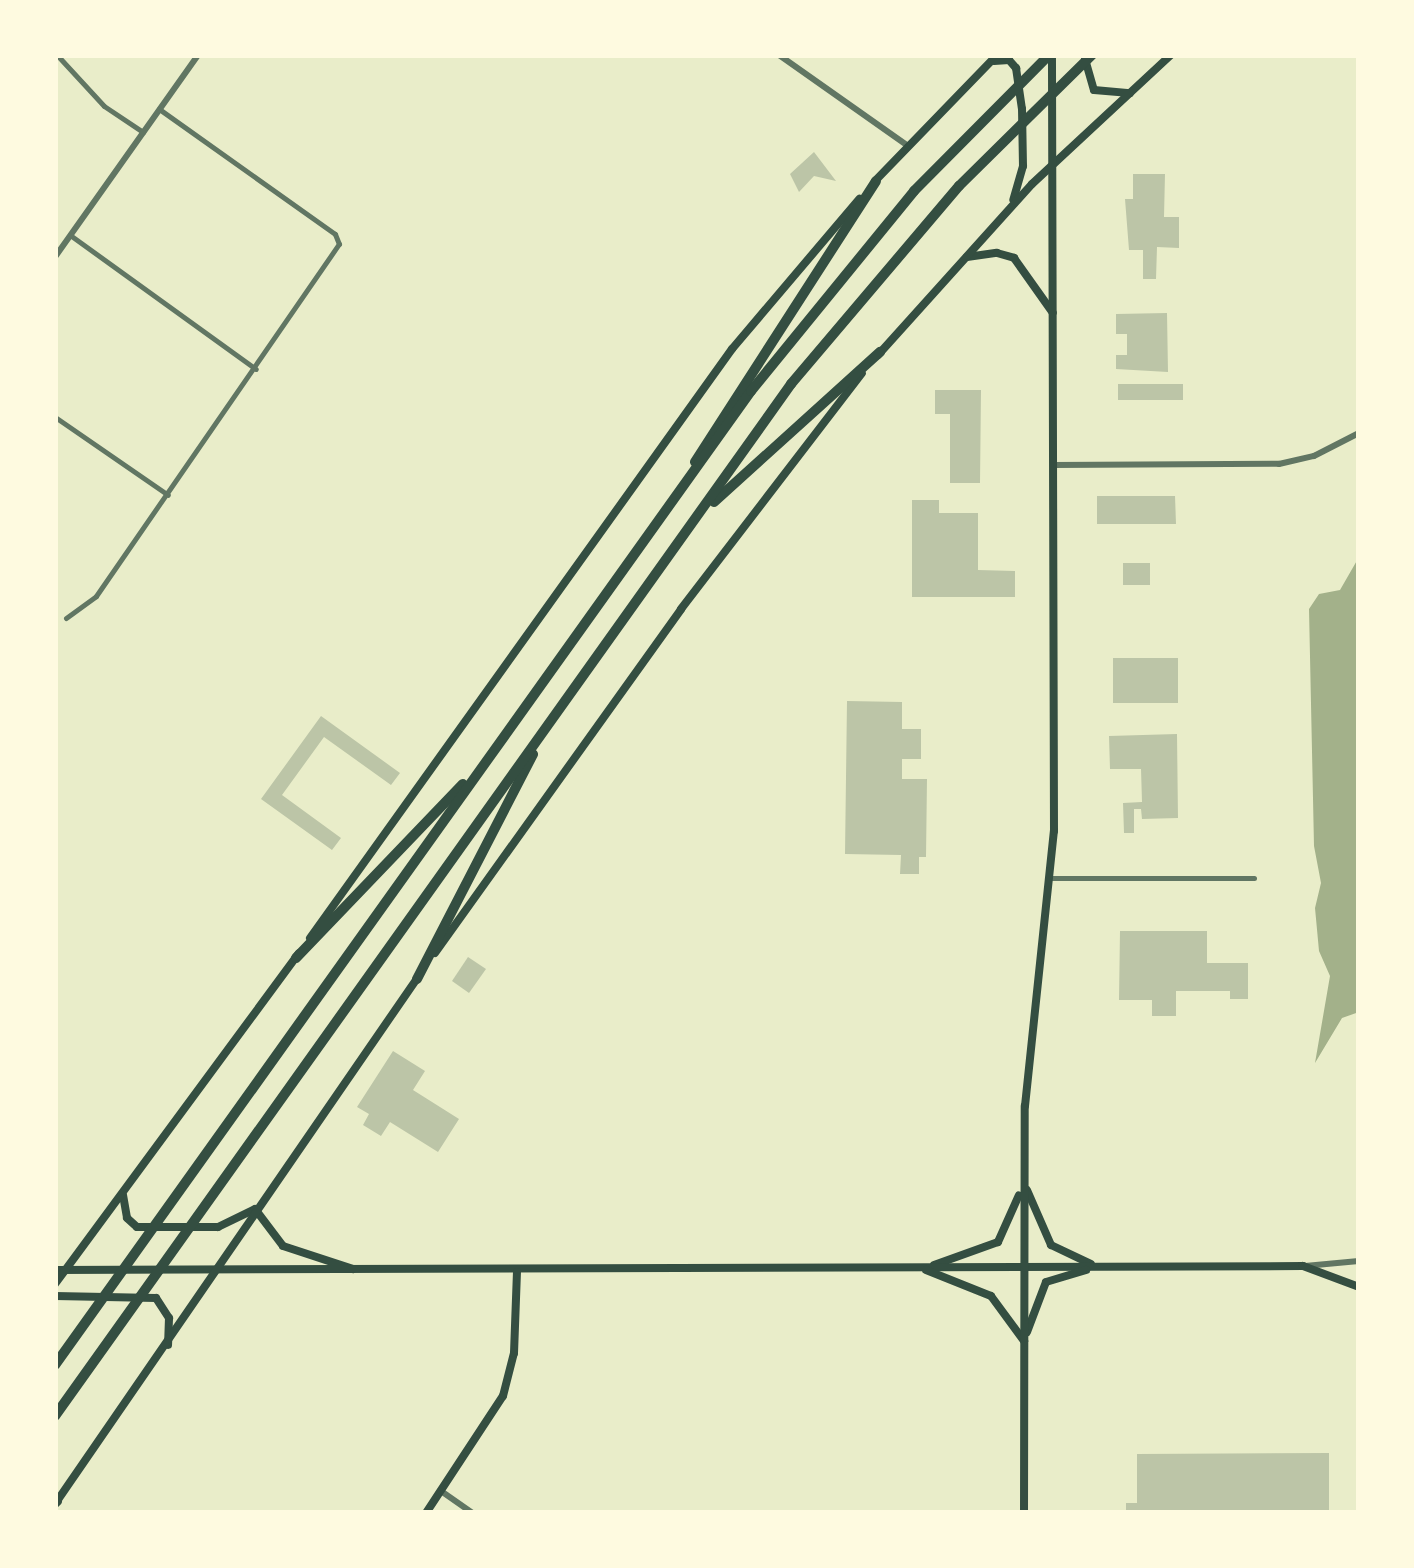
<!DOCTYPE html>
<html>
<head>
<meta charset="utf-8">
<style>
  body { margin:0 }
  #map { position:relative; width:1414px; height:1568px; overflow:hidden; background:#e9edc9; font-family:"IBM Plex Sans",sans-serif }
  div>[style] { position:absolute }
  .water>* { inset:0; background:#a3b18a }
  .building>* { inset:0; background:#bcc5a7 }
  .minor>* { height:5px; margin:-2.5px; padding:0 2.5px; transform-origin:2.5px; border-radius:2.5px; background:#617663 }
  .tertiary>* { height:6px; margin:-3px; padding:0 3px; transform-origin:3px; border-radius:3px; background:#617663 }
  .secondary>* { height:8px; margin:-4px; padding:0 4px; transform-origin:4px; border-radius:4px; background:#344e41 }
  .motorway>* { height:10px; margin:-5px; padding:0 5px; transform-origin:5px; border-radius:5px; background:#344e41 }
  span { translate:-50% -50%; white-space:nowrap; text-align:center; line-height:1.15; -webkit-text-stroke:10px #fefae0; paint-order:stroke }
  .frame { position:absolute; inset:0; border:58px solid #fefae0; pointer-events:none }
</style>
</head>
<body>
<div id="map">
  <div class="water">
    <div style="clip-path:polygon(1359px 557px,1359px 1012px,1342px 1018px,1315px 1063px,1330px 976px,1319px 951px,1315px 908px,1321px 883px,1314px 846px,1309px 609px,1319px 594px,1340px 590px)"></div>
  </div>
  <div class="building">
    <div style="clip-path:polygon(814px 152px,836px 181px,814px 176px,799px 192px,790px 174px)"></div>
    <div style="clip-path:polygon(1133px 174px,1165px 174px,1164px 217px,1179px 217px,1179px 248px,1157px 247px,1156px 279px,1143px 279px,1143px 250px,1129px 250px,1125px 199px,1133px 199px)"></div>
    <div style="clip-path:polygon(1167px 313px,1168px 372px,1116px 369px,1116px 355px,1127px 355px,1127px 334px,1116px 334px,1116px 314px)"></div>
    <div style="clip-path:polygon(1118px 384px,1183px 384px,1183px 400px,1118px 400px)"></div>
    <div style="clip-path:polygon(935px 390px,981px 390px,980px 483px,950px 483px,950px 414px,935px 414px)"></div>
    <div style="clip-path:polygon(1097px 496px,1175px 496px,1176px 524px,1097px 524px)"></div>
    <div style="clip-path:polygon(912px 500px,939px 500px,939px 513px,978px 513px,978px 570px,1015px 571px,1015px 597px,912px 597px)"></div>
    <div style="clip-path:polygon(1123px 563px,1150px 563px,1150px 585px,1123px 585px)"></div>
    <div style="clip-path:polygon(1113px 658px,1178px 658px,1178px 703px,1113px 703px)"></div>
    <div style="clip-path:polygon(847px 701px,902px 702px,902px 729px,921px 729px,921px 759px,902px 759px,902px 779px,927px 779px,926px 857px,919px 857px,919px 874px,900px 874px,901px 855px,845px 854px)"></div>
    <div style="clip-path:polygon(321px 716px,400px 773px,391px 785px,324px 737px,282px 795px,341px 838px,332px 850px,261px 799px)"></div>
    <div style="clip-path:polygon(1177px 734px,1178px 818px,1142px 819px,1141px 809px,1134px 809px,1134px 833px,1124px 833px,1123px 803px,1142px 802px,1141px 769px,1110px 769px,1109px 736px)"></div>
    <div style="clip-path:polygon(1120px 931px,1207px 931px,1207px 963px,1248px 963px,1248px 999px,1230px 999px,1230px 991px,1176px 991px,1176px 1016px,1152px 1016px,1152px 1000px,1119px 1000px)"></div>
    <div style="clip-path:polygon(468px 957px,486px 969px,469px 993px,452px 981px)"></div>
    <div style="clip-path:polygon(393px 1051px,425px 1071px,413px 1090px,459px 1119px,438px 1152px,390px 1122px,381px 1136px,363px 1125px,369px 1114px,357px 1107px)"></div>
    <div style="clip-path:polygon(1329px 1453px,1329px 1513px,1126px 1513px,1126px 1503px,1137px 1503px,1137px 1454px)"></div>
  </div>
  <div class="minor">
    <div style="left:57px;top:55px;width:69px;rotate:47.3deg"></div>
    <div style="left:104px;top:106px;width:47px;rotate:33.7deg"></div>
    <div style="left:70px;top:235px;width:229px;rotate:35.8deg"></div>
    <div style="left:55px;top:417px;width:137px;rotate:34.6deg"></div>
    <div style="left:66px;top:618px;width:37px;rotate:-36deg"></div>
    <div style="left:96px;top:596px;width:428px;rotate:-55.4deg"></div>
    <div style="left:339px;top:244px;width:11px;rotate:-112deg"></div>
    <div style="left:335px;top:234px;width:216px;rotate:-144.6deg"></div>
    <div style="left:1051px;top:878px;width:203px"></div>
  </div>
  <div class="tertiary">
    <div style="left:779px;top:55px;width:158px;rotate:35.2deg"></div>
    <div style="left:55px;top:257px;width:247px;rotate:-54.7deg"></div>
    <div style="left:1053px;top:465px;width:226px;rotate:-0.3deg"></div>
    <div style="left:1279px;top:464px;width:36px;rotate:-13deg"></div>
    <div style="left:1314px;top:456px;width:51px;rotate:-27.1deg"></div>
    <div style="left:1305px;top:1266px;width:54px;rotate:-5.3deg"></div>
    <div style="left:441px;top:1491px;width:38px;rotate:35deg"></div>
  </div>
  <div class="secondary">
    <div style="left:1085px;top:59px;width:32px;rotate:74deg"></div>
    <div style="left:1094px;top:90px;width:36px;rotate:5deg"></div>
    <div style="left:994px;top:61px;width:15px;rotate:-4deg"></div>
    <div style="left:1009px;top:60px;width:11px;rotate:49deg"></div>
    <div style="left:1016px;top:68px;width:41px;rotate:81.7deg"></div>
    <div style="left:1022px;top:109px;width:57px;rotate:89deg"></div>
    <div style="left:1023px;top:166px;width:35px;rotate:106deg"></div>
    <div style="left:875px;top:181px;width:175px;rotate:-45.9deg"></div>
    <div style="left:967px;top:257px;width:30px;rotate:-8deg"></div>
    <div style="left:997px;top:253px;width:18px;rotate:16deg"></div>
    <div style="left:1014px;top:258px;width:67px;rotate:54.7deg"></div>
    <div style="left:878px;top:355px;width:230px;rotate:-48deg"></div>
    <div style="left:1032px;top:184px;width:190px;rotate:-42.9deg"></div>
    <div style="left:310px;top:938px;width:725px;rotate:-54.38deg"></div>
    <div style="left:732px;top:349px;width:197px;rotate:-49.7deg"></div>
    <div style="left:435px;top:953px;width:423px;rotate:-54.4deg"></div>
    <div style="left:681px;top:609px;width:297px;rotate:-52.5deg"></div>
    <div style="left:1027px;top:1190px;width:60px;rotate:66.4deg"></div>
    <div style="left:1051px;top:1245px;width:44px;rotate:25.4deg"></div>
    <div style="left:123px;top:1195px;width:23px;rotate:80deg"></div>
    <div style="left:127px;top:1218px;width:13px;rotate:42deg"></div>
    <div style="left:137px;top:1227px;width:81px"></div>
    <div style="left:218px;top:1227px;width:41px;rotate:-25.9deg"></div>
    <div style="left:255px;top:1209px;width:46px;rotate:52.9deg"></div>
    <div style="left:283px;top:1246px;width:74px;rotate:18.2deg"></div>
    <div style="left:934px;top:1265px;width:68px;rotate:-19.8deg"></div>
    <div style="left:998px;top:1242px;width:51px;rotate:-65.9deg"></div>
    <div style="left:55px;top:1270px;width:1248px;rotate:-0.18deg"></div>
    <div style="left:1303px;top:1266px;width:60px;rotate:20.6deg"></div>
    <div style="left:926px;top:1270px;width:70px;rotate:21.8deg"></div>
    <div style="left:991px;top:1296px;width:56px;rotate:53.7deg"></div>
    <div style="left:55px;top:1284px;width:411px;rotate:-53.6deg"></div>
    <div style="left:55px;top:1296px;width:101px;rotate:1.1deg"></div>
    <div style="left:156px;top:1298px;width:24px;rotate:57deg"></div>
    <div style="left:169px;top:1318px;width:27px;rotate:92deg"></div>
    <div style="left:1027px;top:1332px;width:53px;rotate:-69.2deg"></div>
    <div style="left:1046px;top:1282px;width:42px;rotate:-16.7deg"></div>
    <div style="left:55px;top:1504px;width:640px;rotate:-55.44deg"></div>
    <div style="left:426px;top:1513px;width:140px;rotate:-56.7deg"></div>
    <div style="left:503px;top:1396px;width:44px;rotate:-75.7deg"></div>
    <div style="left:514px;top:1353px;width:81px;rotate:-87.9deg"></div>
    <div style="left:1024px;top:1513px;width:407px;rotate:-89.9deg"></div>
    <div style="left:1025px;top:1106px;width:277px;rotate:-84deg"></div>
    <div style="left:1054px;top:831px;width:776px;rotate:-90.15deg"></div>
  </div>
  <div class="motorway">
    <div style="left:695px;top:462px;width:334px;rotate:-57.2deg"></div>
    <div style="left:714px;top:502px;width:224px;rotate:-42.1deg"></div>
    <div style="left:296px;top:958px;width:241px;rotate:-46.2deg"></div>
    <div style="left:417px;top:979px;width:253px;rotate:-62.7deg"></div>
    <div style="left:55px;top:1365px;width:1197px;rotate:-54.45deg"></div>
    <div style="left:751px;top:391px;width:258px;rotate:-50.8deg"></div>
    <div style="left:914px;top:191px;width:192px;rotate:-45.2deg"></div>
    <div style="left:55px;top:1416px;width:1268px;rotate:-54.5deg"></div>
    <div style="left:791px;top:384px;width:260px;rotate:-49.7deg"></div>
    <div style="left:959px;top:186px;width:187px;rotate:-44.6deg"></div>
    <div style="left:55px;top:1503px;width:3px;rotate:-45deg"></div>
  </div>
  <div class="frame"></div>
</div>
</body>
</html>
